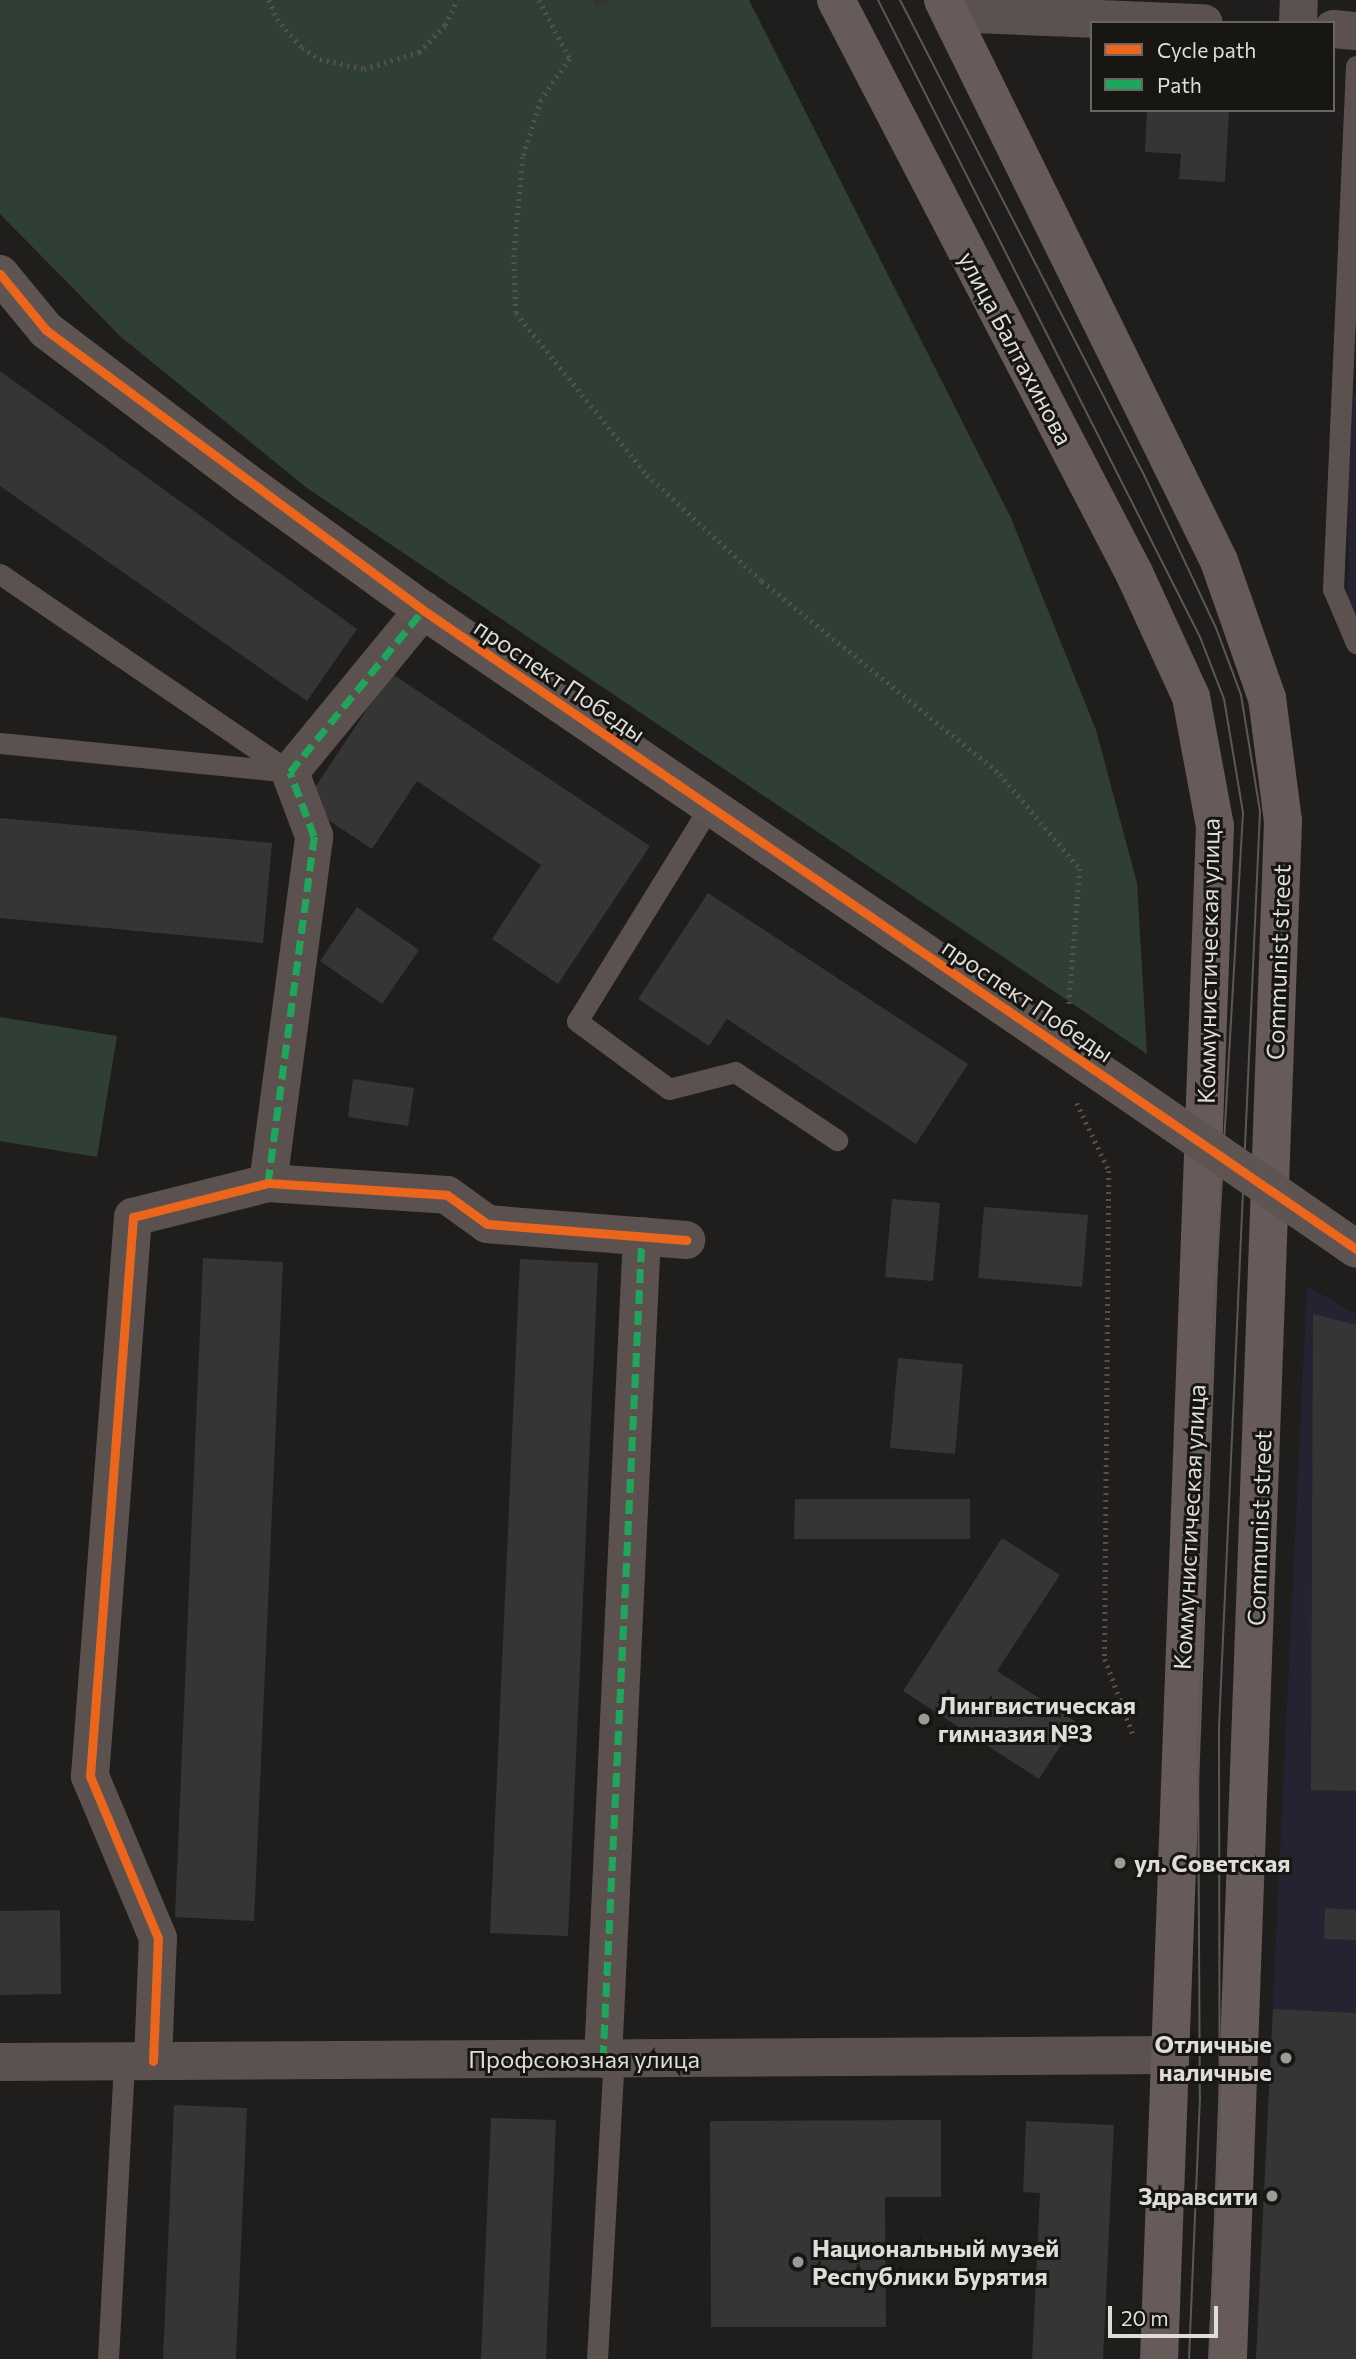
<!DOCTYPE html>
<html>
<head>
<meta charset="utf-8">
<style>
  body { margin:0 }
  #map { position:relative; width:1356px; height:2359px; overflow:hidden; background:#1f1e1c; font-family:Commissioner,sans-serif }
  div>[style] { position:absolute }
  .commercial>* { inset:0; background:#252231 }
  .green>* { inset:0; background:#303f35 }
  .building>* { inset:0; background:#363535 }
  .path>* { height:4.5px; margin-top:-2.25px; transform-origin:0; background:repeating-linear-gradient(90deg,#57514e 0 2px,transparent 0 7px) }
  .lane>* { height:21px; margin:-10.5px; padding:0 10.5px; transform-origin:10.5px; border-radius:10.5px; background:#5b524f }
  .street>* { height:38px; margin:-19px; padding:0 19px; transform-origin:19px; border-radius:19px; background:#5b524f }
  .secondary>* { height:38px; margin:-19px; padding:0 19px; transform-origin:19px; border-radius:19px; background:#5e5451 }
  .primary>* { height:38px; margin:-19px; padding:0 19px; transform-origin:19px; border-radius:19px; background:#665b58 }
  .tram>* { height:2px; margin:-1px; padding:0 1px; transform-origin:1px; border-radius:1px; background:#5d5855 }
  .secondary-bridge>* { height:38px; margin:-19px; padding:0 19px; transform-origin:19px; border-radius:19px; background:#5e5451 }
  .quiet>* { height:7px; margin-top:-3.5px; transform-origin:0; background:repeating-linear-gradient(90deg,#20a55d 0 14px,transparent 0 21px) }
  .cycleway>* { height:9px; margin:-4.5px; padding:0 4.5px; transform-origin:4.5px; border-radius:4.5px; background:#eb651d }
  .dots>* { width:19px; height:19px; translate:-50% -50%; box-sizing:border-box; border:4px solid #171612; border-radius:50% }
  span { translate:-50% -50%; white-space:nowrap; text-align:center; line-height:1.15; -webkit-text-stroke:6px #171612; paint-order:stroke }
  .street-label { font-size:24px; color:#deddda }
  .poi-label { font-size:24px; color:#deddda; font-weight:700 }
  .left { translate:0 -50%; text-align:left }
  .right { translate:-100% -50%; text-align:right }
  .legend { position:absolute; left:1090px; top:21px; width:245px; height:91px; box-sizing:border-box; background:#171612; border:2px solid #676662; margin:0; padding:9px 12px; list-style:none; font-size:21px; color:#deddda }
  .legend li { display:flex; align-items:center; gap:14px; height:35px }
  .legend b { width:35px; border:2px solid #676662 }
  .scale { position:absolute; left:1108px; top:2306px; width:110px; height:32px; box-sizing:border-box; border:4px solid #deddda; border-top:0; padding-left:9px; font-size:21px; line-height:24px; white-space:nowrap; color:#deddda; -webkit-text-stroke:5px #171612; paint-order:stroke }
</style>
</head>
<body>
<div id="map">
  <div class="commercial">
    <div style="clip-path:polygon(1349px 394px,1356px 394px,1356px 620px,1348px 597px)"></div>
    <div style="clip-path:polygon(1307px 1286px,1356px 1314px,1356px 2359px,1256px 2359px)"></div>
  </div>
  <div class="green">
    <div style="clip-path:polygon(0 0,749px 0,1011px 518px,1096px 730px,1137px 883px,1147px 1054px,307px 488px,121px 337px,0 214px)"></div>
    <div style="clip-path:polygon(0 1017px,117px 1036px,97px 1157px,0 1141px)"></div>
  </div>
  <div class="building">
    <div style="clip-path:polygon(593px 0,612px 0,597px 8px)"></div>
    <div style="clip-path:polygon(1147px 110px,1229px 110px,1225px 182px,1179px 179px,1181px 154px,1145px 152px)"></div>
    <div style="clip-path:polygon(0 371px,357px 629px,307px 701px,0 486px)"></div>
    <div style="clip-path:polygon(391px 673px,650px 846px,558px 984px,492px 939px,541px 865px,417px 781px,372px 849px,304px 804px)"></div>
    <div style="clip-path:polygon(0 818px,272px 843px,263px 943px,0 918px)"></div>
    <div style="clip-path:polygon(708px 893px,968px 1064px,916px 1144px,727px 1019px,709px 1046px,638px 999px)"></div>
    <div style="clip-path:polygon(357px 907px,419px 950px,382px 1004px,320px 961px)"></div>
    <div style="clip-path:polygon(353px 1079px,414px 1088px,408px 1126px,348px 1117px)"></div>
    <div style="clip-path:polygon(892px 1199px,940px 1203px,933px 1281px,885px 1277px)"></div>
    <div style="clip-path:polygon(984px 1207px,1088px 1215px,1082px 1287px,978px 1278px)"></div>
    <div style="clip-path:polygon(203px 1258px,283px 1262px,254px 1921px,175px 1917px)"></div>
    <div style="clip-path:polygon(520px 1259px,598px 1263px,568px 1936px,490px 1933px)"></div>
    <div style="clip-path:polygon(1313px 1314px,1356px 1325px,1356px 1791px,1311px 1790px)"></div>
    <div style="clip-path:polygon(898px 1358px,963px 1364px,955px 1454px,890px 1448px)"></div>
    <div style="clip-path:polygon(795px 1499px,970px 1499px,970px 1539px,794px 1539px)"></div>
    <div style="clip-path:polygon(1002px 1538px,1060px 1575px,997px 1671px,1076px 1722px,1039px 1779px,903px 1691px)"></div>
    <div style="clip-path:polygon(1325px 1908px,1356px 1910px,1356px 1940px,1324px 1939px)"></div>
    <div style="clip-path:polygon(60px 1910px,61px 1994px,0 1995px,0 1911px)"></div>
    <div style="clip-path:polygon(1273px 2009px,1356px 2013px,1356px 2359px,1256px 2359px)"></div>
    <div style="clip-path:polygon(174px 2105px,247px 2108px,236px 2359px,163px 2359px)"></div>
    <div style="clip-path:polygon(491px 2118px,556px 2120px,546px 2359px,481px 2359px)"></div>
    <div style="clip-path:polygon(941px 2120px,941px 2197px,885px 2197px,886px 2327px,711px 2327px,710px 2121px)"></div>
    <div style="clip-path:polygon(1026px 2121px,1114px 2125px,1103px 2359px,1032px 2359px,1040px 2193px,1023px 2192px)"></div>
  </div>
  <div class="path">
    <div style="left:269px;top:0;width:21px;rotate:67deg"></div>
    <div style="left:277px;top:19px;width:38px;rotate:49deg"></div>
    <div style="left:302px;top:48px;width:21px;rotate:31deg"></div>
    <div style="left:320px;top:59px;width:45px;rotate:12.8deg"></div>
    <div style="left:364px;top:69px;width:58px;rotate:-17.2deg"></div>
    <div style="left:419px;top:52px;width:37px;rotate:-46deg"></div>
    <div style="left:445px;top:25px;width:28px;rotate:-64deg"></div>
    <div style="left:539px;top:0;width:67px;rotate:62.3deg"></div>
    <div style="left:570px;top:59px;width:50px;rotate:125.3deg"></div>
    <div style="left:541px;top:100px;width:60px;rotate:107.5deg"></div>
    <div style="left:523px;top:157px;width:98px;rotate:95.2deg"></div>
    <div style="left:514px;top:255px;width:58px;rotate:88deg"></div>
    <div style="left:516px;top:313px;width:208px;rotate:51deg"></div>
    <div style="left:647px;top:475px;width:156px;rotate:42.7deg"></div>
    <div style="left:762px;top:581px;width:306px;rotate:39deg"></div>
    <div style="left:1000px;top:774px;width:124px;rotate:49.9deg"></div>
    <div style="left:1080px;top:869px;width:135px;rotate:94.7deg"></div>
    <div style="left:1077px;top:1103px;width:75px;rotate:64.8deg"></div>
    <div style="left:1109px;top:1171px;width:488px;rotate:90.5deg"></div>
    <div style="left:1105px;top:1659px;width:83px;rotate:69.6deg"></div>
  </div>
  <div class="lane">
    <div style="left:1356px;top:66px;width:524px;rotate:92.52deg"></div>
    <div style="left:1333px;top:589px;width:59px;rotate:66.9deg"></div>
    <div style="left:0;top:574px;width:351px;rotate:34.3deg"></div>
    <div style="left:0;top:743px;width:289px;rotate:5.7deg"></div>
    <div style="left:710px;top:806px;width:253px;rotate:121.7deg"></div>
    <div style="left:577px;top:1021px;width:114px;rotate:36.5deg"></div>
    <div style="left:669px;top:1089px;width:68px;rotate:-14.4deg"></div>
    <div style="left:735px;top:1072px;width:123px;rotate:33.7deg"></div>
    <div style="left:108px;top:2359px;width:297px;rotate:-86.9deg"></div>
    <div style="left:597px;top:2359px;width:300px;rotate:-86.8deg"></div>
  </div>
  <div class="street">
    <div style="left:950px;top:13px;width:254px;rotate:2.3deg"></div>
    <div style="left:1298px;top:23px;width:23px;rotate:-88deg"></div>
    <div style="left:1333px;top:29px;width:23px;rotate:5deg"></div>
    <div style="left:268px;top:1183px;width:350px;rotate:-82.4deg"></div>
    <div style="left:314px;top:836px;width:68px;rotate:-110.6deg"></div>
    <div style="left:290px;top:772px;width:210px;rotate:-50.6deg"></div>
    <div style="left:603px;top:2059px;width:824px;rotate:-87.29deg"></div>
    <div style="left:153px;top:2061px;width:123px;rotate:-87.7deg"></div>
    <div style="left:158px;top:1938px;width:176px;rotate:-112.8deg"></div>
    <div style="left:90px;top:1776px;width:561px;rotate:-85.6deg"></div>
    <div style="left:133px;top:1217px;width:139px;rotate:-14.1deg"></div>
    <div style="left:268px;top:1183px;width:179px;rotate:3.8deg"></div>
    <div style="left:447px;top:1195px;width:49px;rotate:35.9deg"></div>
    <div style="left:487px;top:1224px;width:200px;rotate:4.6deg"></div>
    <div style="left:0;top:2062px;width:1168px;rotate:-0.34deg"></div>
  </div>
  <div class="secondary">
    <div style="left:0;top:274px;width:72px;rotate:50.6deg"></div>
    <div style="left:46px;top:330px;width:251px;rotate:37.2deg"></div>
    <div style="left:246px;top:482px;width:218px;rotate:35.9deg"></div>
    <div style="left:423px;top:610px;width:848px;rotate:34.33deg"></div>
  </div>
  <div class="primary">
    <div style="left:836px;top:0;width:646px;rotate:62.52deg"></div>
    <div style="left:1134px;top:573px;width:136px;rotate:65.3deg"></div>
    <div style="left:1191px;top:697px;width:131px;rotate:79.5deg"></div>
    <div style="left:1215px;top:826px;width:1534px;rotate:92.09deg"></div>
    <div style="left:943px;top:0;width:625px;rotate:63.8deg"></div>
    <div style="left:1219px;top:561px;width:145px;rotate:70.7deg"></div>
    <div style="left:1267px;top:698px;width:124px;rotate:82.6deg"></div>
    <div style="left:1283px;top:821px;width:1539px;rotate:92.05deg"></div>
  </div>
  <div class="tram">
    <div style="left:878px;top:0;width:714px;rotate:63.18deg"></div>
    <div style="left:1200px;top:637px;width:66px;rotate:68.8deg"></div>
    <div style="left:1224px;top:699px;width:116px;rotate:80.5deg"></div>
    <div style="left:1243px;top:813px;width:522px;rotate:93.3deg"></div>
    <div style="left:1213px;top:1334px;width:412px;rotate:92.1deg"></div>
    <div style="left:1198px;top:1746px;width:351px;rotate:89.7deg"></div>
    <div style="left:1200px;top:2097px;width:262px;rotate:92.4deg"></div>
    <div style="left:900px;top:0;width:534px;rotate:62.81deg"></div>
    <div style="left:1144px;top:475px;width:169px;rotate:64.8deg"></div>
    <div style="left:1216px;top:628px;width:72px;rotate:69.5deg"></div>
    <div style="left:1241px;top:695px;width:118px;rotate:80.7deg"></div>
    <div style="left:1260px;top:811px;width:918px;rotate:92.56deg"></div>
    <div style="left:1219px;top:1728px;width:389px;rotate:89.9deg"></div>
    <div style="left:1220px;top:2117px;width:242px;rotate:92.6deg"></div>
  </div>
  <div class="secondary-bridge">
    <div style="left:1123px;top:1088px;width:283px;rotate:34.6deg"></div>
  </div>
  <div class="quiet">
    <div style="left:268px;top:1183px;width:350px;rotate:-82.4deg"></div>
    <div style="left:314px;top:836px;width:68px;rotate:-110.6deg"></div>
    <div style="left:290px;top:772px;width:210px;rotate:-50.6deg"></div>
    <div style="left:603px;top:2059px;width:824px;rotate:-87.29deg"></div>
  </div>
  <div class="cycleway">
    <div style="left:0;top:274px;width:72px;rotate:50.6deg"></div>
    <div style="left:46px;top:330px;width:470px;rotate:36.6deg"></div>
    <div style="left:423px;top:610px;width:1131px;rotate:34.41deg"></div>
    <div style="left:153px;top:2061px;width:123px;rotate:-87.7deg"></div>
    <div style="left:158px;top:1938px;width:176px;rotate:-112.8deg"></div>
    <div style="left:90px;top:1776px;width:561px;rotate:-85.6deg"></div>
    <div style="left:133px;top:1217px;width:139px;rotate:-14.1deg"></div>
    <div style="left:268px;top:1183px;width:179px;rotate:3.8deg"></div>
    <div style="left:447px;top:1195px;width:49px;rotate:35.9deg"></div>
    <div style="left:487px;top:1224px;width:200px;rotate:4.6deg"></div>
  </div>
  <div class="dots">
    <div style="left:924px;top:1719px;background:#9b9a98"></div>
    <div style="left:1120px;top:1863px;background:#9b9a98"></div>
    <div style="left:1286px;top:2058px;background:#9b9a98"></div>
    <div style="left:1272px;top:2196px;background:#9b9a98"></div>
    <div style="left:798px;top:2262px;background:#9b9a98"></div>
  </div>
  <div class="street-label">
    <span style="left:1016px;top:348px;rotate:62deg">улица Балтахинова</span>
    <span style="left:560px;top:680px;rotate:34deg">проспект Победы</span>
    <span style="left:1208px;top:961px;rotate:-89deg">Коммунистическая улица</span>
    <span style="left:1278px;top:962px;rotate:-88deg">Communist street</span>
    <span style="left:1028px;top:1000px;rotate:34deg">проспект Победы</span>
    <span style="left:1189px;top:1527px;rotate:-87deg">Коммунистическая улица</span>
    <span style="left:1259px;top:1528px;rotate:-88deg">Communist street</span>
    <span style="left:584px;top:2059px">Профсоюзная улица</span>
  </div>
  <div class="poi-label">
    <span class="left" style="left:938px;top:1719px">Лингвистическая<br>гимназия №3</span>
    <span class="left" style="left:1134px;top:1863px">ул. Советская</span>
    <span class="right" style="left:1272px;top:2058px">Отличные<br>наличные</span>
    <span class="right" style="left:1258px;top:2196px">Здравсити</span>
    <span class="left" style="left:812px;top:2262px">Национальный музей<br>Республики Бурятия</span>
  </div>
  <ul class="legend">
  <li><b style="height:9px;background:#eb651d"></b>Cycle path</li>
  <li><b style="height:9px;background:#20a55d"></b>Path</li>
  </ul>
  <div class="scale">20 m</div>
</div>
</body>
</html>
